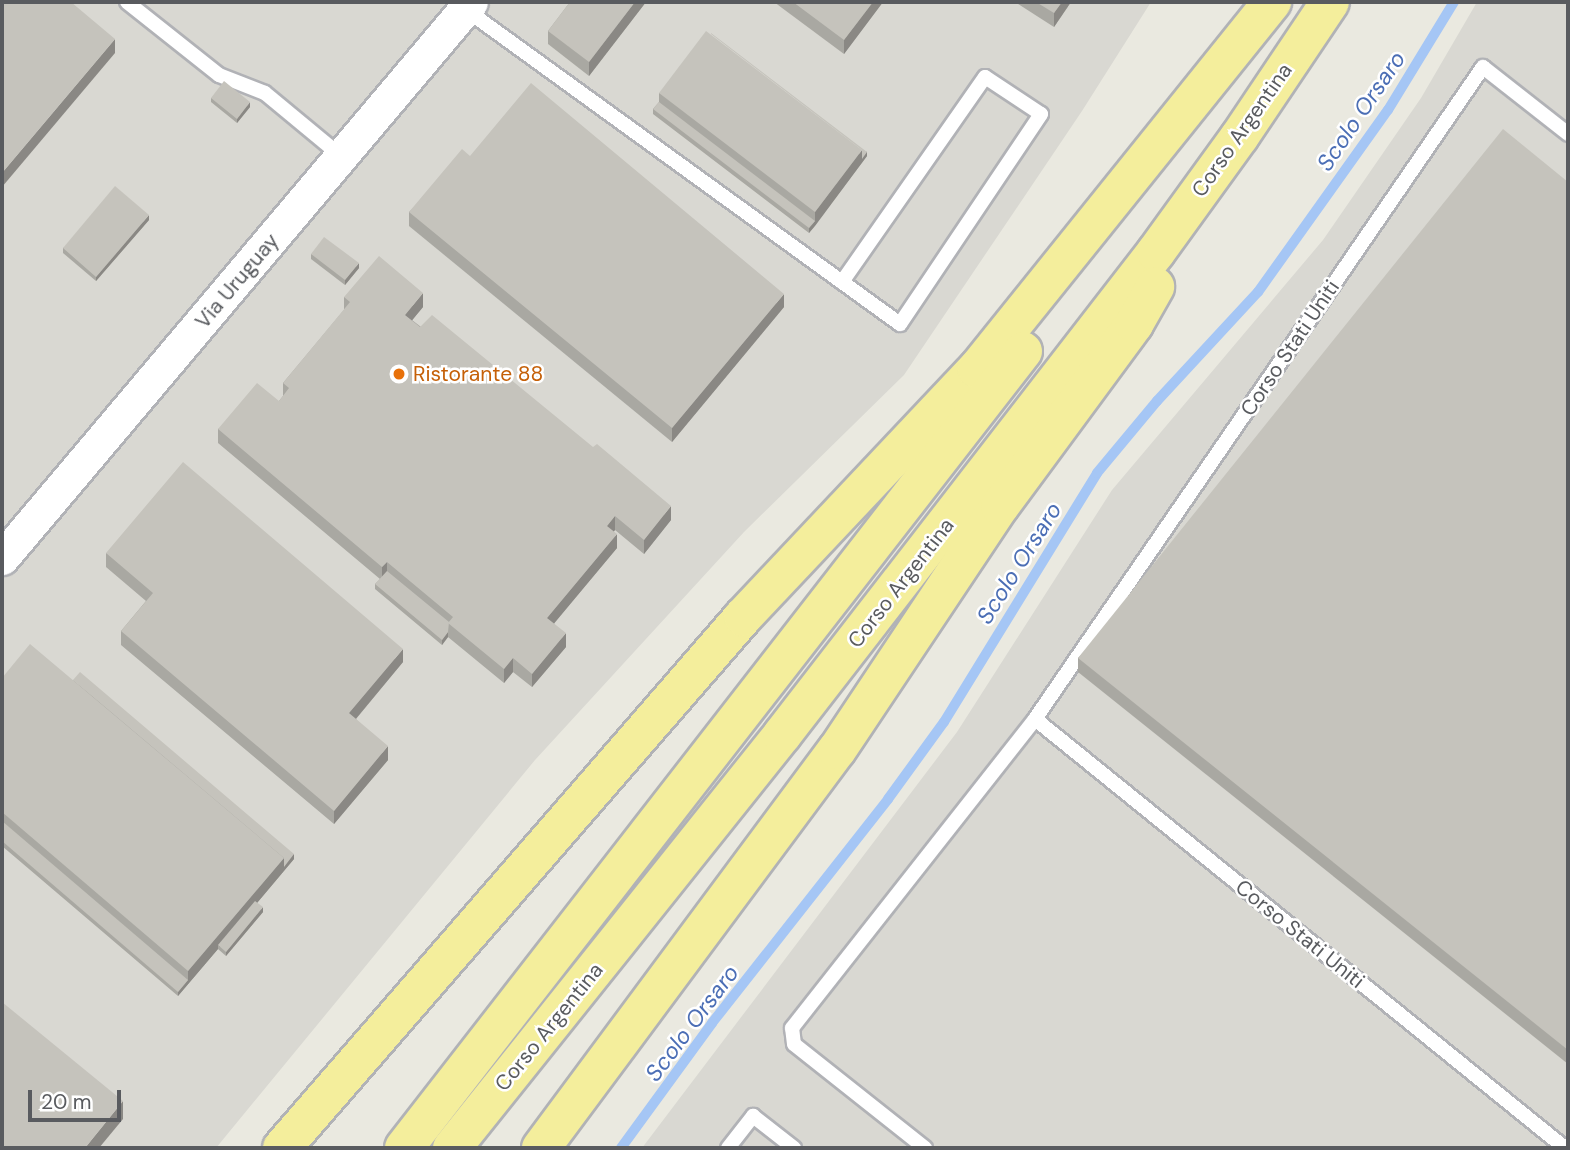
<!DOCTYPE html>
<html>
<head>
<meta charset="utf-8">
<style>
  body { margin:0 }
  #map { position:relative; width:1570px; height:1150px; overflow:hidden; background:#eae9e0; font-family:"DM Sans",sans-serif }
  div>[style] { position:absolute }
  .industrial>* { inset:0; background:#d9d8d2 }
  .stream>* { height:10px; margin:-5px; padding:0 5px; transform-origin:5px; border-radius:5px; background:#a5c6f5 }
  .roads { filter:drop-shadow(2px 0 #b1b2b6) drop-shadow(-2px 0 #b1b2b6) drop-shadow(0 2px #b1b2b6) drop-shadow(0 -2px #b1b2b6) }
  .service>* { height:14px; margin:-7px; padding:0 7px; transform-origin:7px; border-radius:7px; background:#fff }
  .tertiary>* { height:33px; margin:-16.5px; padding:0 16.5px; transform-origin:16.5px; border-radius:16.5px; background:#fff }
  .trunk>* { height:38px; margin:-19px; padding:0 19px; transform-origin:19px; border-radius:19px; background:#f4ee9c }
  .wall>* { inset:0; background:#a9a8a2 }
  .shaded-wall>* { inset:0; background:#8a8884 }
  .building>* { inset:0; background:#c5c3bc }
  .dots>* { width:19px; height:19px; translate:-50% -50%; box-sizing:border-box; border:4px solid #fff; border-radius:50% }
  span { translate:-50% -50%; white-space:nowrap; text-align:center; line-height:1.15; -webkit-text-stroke:5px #fff; paint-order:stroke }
  .street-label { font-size:21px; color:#595b5f }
  .food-label { font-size:21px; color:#c56008 }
  .left { translate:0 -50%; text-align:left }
  .water-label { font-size:23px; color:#4b6eb5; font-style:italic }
  .frame { position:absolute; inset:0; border:4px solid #595b5f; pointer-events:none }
  .scale { position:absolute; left:28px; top:1090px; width:93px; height:32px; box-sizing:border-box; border:4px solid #595b5f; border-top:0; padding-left:9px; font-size:21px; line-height:24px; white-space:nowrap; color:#595b5f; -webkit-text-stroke:5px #fff; paint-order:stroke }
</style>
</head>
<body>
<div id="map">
  <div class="industrial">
    <div style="clip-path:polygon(2px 2px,1151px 2px,1082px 111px,904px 375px,744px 532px,535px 760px,216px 1148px,2px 1148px)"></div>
    <div style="clip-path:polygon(1477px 2px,1568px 2px,1568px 1148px,642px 1148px,957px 732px,1112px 490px,1323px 240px,1421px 98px)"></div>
  </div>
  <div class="stream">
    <div style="left:621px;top:1148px;width:155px;rotate:-53.9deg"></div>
    <div style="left:712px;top:1023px;width:285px;rotate:-51.8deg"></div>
    <div style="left:888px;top:799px;width:95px;rotate:-54deg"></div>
    <div style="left:944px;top:722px;width:292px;rotate:-58.4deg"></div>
    <div style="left:1097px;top:473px;width:94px;rotate:-50.2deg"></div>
    <div style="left:1157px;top:401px;width:149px;rotate:-47.2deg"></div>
    <div style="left:1258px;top:292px;width:224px;rotate:-54.5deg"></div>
    <div style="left:1388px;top:110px;width:127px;rotate:-58.6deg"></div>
  </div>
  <div class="roads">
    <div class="service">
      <div style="left:127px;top:2px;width:117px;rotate:38.4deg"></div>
      <div style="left:219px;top:75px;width:49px;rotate:21.4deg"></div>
      <div style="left:265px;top:93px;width:99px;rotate:39.7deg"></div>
      <div style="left:465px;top:9px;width:537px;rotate:35.91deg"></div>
      <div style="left:900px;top:324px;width:253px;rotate:-56.1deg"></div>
      <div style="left:1041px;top:114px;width:67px;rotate:-146.5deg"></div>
      <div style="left:985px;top:77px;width:250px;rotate:124.9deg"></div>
      <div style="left:1035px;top:719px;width:682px;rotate:38.99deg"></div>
      <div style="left:728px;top:1148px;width:41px;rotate:-52deg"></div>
      <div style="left:753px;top:1116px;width:52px;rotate:38deg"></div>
      <div style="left:925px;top:1148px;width:167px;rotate:-141.6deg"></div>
      <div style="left:794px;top:1044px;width:16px;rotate:-97deg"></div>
      <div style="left:792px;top:1028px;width:393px;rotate:-51.8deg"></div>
      <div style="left:1035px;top:719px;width:791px;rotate:-55.51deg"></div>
      <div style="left:1483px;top:67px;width:108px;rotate:38.2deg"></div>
    </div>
    <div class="tertiary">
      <div style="left:2px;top:558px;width:727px;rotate:-49.85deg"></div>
    </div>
    <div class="trunk">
      <div style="left:282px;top:1148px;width:703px;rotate:-49.04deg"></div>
      <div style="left:743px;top:617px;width:341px;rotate:-46.7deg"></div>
      <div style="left:977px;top:369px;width:471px;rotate:-51.2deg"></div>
      <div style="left:404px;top:1148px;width:1009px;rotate:-52.16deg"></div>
      <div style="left:452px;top:1148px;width:529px;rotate:-51.37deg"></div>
      <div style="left:782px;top:735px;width:611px;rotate:-52.25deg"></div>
      <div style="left:1156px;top:252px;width:143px;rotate:-54.1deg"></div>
      <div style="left:1240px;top:136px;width:161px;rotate:-56.1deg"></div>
      <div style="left:541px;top:1148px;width:496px;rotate:-53.4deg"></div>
      <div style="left:837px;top:750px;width:293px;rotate:-56.3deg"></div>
      <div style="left:1000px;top:506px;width:226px;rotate:-53.6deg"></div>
      <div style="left:1134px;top:324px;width:43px;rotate:-60.4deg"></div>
    </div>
  </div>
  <div class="wall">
    <div style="clip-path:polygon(570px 2px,646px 2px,589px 76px,548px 44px,548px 31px)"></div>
    <div style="clip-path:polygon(774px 2px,883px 2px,844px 54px)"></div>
    <div style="clip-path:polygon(1015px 2px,1071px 2px,1054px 27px)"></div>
    <div style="clip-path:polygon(659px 93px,867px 156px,809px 233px,653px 114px,653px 109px,659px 102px)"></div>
    <div style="clip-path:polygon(211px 98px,250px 107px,237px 123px,211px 102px)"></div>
    <div style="clip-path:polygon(470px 156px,784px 307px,672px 442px,409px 226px,409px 212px)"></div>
    <div style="clip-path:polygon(1568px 182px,1568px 1064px,1078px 672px,1078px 658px)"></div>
    <div style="clip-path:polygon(149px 220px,96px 281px,63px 253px,63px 248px)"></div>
    <div style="clip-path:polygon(311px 254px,359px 268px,345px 285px,311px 259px)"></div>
    <div style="clip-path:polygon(344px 297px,423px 307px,412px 320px,671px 520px,644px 554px,615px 530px,614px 531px,617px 548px,554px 623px,566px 647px,532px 687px,513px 672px,504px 683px,448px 637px,442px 645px,375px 589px,375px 584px,380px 579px,218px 443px,218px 429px,279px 401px,283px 396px,283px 383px,344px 310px)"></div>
    <div style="clip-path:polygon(106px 553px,403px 662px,356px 719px,388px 760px,334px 824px,121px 645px,121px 631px,146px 601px,106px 567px)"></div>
    <div style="clip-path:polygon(2px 678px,73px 680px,294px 859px,257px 903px,263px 912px,226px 956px,218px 949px,178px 996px,2px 846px)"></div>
  </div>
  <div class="shaded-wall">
    <div style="clip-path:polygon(635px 2px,646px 2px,589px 76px,589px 62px)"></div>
    <div style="clip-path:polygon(873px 2px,883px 2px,844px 54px,844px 40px)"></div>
    <div style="clip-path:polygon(1062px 2px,1071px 2px,1054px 27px,1054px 13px)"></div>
    <div style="clip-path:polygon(115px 39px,115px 53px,2px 187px,2px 173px)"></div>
    <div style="clip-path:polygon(250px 102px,250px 107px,237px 123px,237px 119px)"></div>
    <div style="clip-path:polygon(862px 150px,867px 152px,867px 156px,815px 226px,815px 212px)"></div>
    <div style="clip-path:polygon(149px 215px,149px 220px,96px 281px,96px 277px)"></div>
    <div style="clip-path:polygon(815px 221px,815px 226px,809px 233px,809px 228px)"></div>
    <div style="clip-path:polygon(359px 263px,359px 268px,345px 285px,345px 280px)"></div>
    <div style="clip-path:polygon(423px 293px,423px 307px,405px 329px,405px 315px)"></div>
    <div style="clip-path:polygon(784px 294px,784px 307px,672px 442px,672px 428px)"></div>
    <div style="clip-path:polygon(671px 506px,671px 520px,644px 554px,644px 540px)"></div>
    <div style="clip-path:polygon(615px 516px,615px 530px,607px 540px,607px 526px)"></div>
    <div style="clip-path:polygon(617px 534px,617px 548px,547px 632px,547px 618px)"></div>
    <div style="clip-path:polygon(387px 562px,387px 575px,382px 581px,382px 567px)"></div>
    <div style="clip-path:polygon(448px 632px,448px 637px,442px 645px,442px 640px)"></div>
    <div style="clip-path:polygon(566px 633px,566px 647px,532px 687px,532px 674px)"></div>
    <div style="clip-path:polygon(403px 649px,403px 662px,349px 727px,349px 713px)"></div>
    <div style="clip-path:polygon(513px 658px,513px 672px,504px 683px,504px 669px)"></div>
    <div style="clip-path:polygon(388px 746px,388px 760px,334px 824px,334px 811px)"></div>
    <div style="clip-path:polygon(294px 854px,294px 859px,220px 947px,218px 945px,218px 949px,178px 996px,178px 992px,188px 980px,188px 971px,284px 858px)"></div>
    <div style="clip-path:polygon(263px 907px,263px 912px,226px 956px,226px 952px)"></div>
    <div style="clip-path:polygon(123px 1101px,123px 1119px,99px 1148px,85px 1148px)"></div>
  </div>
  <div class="building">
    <div style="clip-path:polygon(2px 2px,71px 2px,115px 39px,2px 173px)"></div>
    <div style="clip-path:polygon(570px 2px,635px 2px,589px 62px,548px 31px)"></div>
    <div style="clip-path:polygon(793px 2px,873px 2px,844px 40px)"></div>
    <div style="clip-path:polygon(1036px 2px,1062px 2px,1054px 13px)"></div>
    <div style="clip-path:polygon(706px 31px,862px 150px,815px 212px,659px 93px)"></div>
    <div style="clip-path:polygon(711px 33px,867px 152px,862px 159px,862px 150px,711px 34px)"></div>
    <div style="clip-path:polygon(224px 81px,250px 102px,237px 119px,211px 98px)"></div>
    <div style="clip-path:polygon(531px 83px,784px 294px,672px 428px,409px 212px,462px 149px,470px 156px)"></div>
    <div style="clip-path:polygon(659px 102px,815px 221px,809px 228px,653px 109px)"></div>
    <div style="clip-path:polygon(1503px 129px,1568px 182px,1568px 1050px,1078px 658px)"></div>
    <div style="clip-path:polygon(115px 186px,149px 215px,96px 277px,63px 248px)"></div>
    <div style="clip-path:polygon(324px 237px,359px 263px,345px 280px,311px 254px)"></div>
    <div style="clip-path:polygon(379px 256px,423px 293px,405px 315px,420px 327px,432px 315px,593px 447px,597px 444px,671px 506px,644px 540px,615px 516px,607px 526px,617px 534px,547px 618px,566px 633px,532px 674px,513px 658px,504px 669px,448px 623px,453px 617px,387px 562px,382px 567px,218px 429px,257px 383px,279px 401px,289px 388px,283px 383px,350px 302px,344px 297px)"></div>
    <div style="clip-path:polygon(183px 462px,403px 649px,349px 713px,388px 746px,334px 811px,121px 631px,153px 593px,106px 553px)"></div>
    <div style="clip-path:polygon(387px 571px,449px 622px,448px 632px,442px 640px,375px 584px)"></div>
    <div style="clip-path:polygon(30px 644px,284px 858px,188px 971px,2px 812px,2px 678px)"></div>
    <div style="clip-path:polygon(80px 672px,294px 854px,284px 867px,284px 858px,73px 680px)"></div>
    <div style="clip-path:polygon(2px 821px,188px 980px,178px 992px,2px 841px)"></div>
    <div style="clip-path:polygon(255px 901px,263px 907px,226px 952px,218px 945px)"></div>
    <div style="clip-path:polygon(2px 1002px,123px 1101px,85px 1148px,2px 1148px)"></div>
  </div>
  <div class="dots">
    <div style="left:399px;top:374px;background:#e8710a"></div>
  </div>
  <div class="street-label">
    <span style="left:1242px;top:130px;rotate:-55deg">Corso Argentina</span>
    <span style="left:237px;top:281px;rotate:-50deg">Via Uruguay</span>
    <span style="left:1290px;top:348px;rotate:-56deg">Corso Stati Uniti</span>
    <span style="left:901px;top:583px;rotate:-52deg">Corso Argentina</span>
    <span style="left:1300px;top:934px;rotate:39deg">Corso Stati Uniti</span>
    <span style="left:549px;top:1027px;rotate:-51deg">Corso Argentina</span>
  </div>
  <div class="food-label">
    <span class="left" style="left:413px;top:374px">Ristorante 88</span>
  </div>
  <div class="water-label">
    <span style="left:1361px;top:111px;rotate:-56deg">Scolo Orsaro</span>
    <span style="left:1019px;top:563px;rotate:-58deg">Scolo Orsaro</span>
    <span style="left:692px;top:1023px;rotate:-53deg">Scolo Orsaro</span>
  </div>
  <div class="frame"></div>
  <div class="scale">20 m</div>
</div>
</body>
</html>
